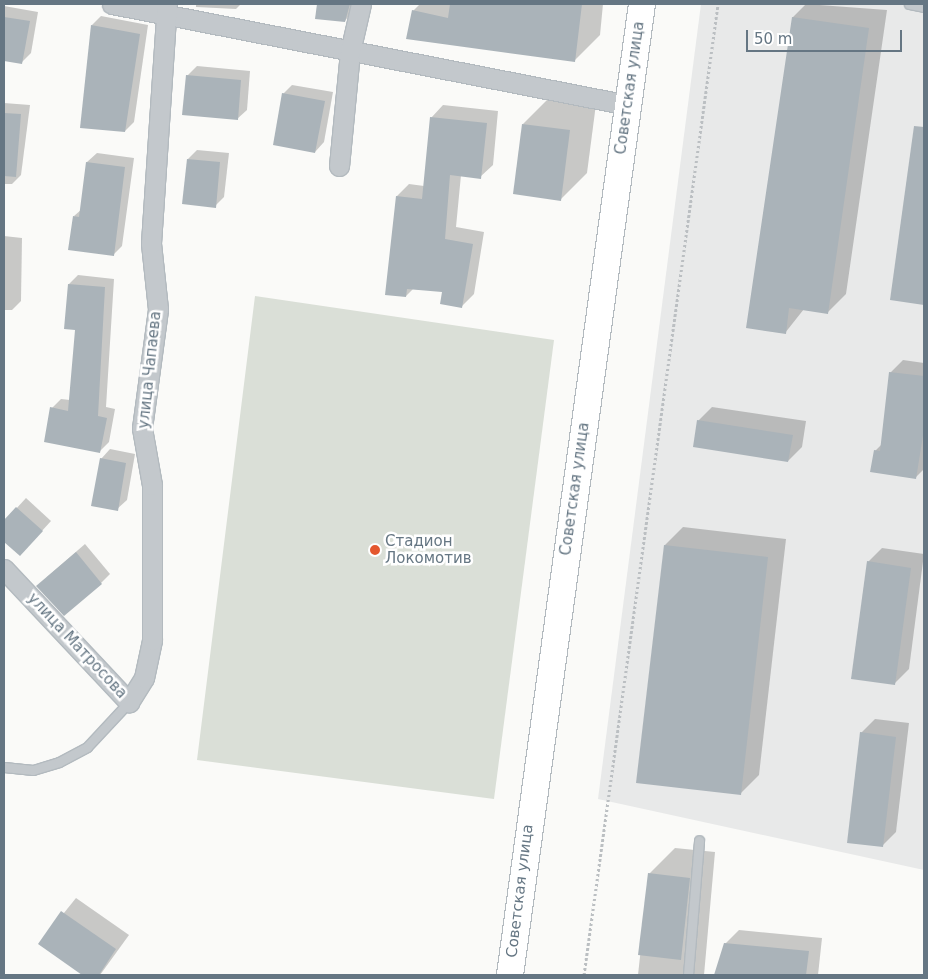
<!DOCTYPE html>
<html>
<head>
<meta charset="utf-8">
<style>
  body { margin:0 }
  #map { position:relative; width:928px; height:979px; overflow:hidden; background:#fafaf8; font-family:"DejaVu Sans",sans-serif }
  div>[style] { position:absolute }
  .built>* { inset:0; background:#e8e9e9 }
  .green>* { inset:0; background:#dadfd7 }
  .shadow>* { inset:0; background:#0003 }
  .building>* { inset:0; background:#aab3b9 }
  .path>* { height:3px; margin-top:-1.5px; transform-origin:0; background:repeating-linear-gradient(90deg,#bbbfc2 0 2.5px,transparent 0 5px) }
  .roads { filter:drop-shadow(1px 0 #b3babf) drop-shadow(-1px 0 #b3babf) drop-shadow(0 1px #b3babf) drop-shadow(0 -1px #b3babf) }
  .service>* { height:9px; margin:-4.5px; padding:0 4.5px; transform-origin:4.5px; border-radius:4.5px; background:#c3c8cc }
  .minor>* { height:19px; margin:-9.5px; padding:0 9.5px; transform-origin:9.5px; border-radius:9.5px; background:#c3c8cc }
  .secondary>* { height:26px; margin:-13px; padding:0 13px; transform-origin:13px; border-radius:13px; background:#fff }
  .dots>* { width:14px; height:14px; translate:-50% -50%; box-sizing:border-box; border:2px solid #fff; border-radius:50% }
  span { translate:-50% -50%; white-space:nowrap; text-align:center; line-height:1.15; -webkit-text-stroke:5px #fff; paint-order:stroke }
  .street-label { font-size:15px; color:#657683 }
  .poi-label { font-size:15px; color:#657683 }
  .left { translate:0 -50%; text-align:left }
  .frame { position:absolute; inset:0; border:5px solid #657683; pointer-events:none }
  .scale { position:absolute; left:746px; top:30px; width:156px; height:22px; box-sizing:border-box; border:2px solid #657683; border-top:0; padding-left:6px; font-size:15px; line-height:18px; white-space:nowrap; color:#657683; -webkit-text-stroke:4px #fff; paint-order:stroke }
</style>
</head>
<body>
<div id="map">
  <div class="built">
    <div style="clip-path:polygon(701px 4px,924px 4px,924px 870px,598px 799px)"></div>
  </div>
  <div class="green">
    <div style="clip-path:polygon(255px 296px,554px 340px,494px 799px,197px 760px)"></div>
  </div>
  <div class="shadow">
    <div style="clip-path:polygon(196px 4px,241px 4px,236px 9px,196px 7px)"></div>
    <div style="clip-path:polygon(318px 4px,357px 4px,345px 21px,316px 18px)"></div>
    <div style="clip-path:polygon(420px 4px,603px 4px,600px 35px,575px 60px,413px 11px)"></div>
    <div style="clip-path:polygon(806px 4px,887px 10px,846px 294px,828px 312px,804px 309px,785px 333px,793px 17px)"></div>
    <div style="clip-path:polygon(4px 6px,38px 12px,31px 53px,22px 62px,4px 59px)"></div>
    <div style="clip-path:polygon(101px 16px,148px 25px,134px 122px,125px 131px,92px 25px)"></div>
    <div style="clip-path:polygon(197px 66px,250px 71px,247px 110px,237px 119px,187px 76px)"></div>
    <div style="clip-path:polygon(292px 85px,333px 92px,324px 142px,315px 152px,283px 94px)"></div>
    <div style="clip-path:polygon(549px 98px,596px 104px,587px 173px,561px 199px,523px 124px)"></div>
    <div style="clip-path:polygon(4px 103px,30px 105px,21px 175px,12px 184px,4px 184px)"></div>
    <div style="clip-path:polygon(443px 105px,498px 111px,493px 165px,480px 177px,461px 175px,456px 227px,484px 232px,474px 294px,462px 306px,444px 291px,413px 289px,406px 296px,397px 196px,409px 184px,424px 186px,431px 118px)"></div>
    <div style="clip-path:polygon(924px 128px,924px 304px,892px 299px,913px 139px)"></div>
    <div style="clip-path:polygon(197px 150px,229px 153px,224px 197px,215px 206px,188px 159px)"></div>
    <div style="clip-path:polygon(97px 153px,134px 158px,122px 246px,113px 255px,74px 216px,82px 209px,87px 162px)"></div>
    <div style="clip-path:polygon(4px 236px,22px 238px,21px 301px,12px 310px,4px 310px)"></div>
    <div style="clip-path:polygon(78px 275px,114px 279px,106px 407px,115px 409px,109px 442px,100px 451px,52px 408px,61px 399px,70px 400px,76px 329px,69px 284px)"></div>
    <div style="clip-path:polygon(903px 360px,924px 363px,924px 469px,915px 478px,875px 451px,882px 444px,890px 373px)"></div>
    <div style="clip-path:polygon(712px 407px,806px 421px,802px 447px,788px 461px,698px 421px)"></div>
    <div style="clip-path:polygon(110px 449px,135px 454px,127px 500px,117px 509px,101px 459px)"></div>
    <div style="clip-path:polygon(26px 498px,51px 521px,20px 555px,4px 541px,4px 522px)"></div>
    <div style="clip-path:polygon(683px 527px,786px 539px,759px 775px,740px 794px,665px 545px)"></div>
    <div style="clip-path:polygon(85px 544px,110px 574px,101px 583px,47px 577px)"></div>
    <div style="clip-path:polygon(882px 548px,924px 554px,909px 669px,895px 683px,868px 562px)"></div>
    <div style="clip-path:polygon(875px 719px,909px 723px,896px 832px,882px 846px,861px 733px)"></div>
    <div style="clip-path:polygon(675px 848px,715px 852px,704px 975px,638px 975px,649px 874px)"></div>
    <div style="clip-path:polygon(76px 898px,129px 935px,100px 975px,85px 975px,39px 944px)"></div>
    <div style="clip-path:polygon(739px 930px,822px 938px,818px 975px,715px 975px,725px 944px)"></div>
  </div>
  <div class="building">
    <div style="clip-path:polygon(317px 4px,350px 4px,345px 22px,315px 19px)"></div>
    <div style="clip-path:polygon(450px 4px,582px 4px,575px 62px,406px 39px,412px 10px,448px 18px)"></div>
    <div style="clip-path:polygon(4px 17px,30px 21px,22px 64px,4px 61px)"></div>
    <div style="clip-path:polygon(792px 17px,869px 28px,828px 314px,789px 308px,786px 334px,746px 328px)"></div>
    <div style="clip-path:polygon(91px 25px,140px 34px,125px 132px,80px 128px)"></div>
    <div style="clip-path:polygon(186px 75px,241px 80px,238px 120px,182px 115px)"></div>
    <div style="clip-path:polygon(282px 93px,325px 101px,315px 153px,273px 145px)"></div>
    <div style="clip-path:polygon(4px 113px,21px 114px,16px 177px,4px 176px)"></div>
    <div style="clip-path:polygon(430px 117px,487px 123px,481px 179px,450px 175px,445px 239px,473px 244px,462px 308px,440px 304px,442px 292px,407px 289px,406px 297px,385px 295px,396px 196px,422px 199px)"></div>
    <div style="clip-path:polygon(522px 124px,570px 130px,561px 201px,513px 194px)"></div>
    <div style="clip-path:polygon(914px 126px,924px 127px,924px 305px,890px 300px)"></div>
    <div style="clip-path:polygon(187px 159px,220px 162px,216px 208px,182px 204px)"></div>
    <div style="clip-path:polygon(86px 162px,125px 167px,114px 256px,68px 250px,73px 216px,79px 217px)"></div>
    <div style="clip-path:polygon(68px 284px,105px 287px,98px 416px,107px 418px,100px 453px,44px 442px,50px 407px,68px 411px,75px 330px,64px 329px)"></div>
    <div style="clip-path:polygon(889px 372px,924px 376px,924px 429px,916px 479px,870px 472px,874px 450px,880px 451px)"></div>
    <div style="clip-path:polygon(697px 420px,793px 435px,788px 462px,693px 447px)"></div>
    <div style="clip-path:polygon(100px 458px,126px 463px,118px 511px,91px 506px)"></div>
    <div style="clip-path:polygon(16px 507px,43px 531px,20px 556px,4px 542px,4px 520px)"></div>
    <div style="clip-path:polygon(664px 545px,768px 557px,741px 795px,636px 783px)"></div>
    <div style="clip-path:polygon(76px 552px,102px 584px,64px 616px,36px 586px)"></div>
    <div style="clip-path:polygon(867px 561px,911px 568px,895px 685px,851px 679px)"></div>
    <div style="clip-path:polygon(860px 732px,896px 737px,883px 847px,847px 843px)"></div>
    <div style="clip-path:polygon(648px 873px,690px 878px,681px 960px,638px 955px)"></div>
    <div style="clip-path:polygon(61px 911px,116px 949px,99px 975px,82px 975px,38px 944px)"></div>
    <div style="clip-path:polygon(724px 943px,809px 951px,806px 975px,714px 975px)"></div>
  </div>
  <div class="path">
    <div style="left:584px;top:975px;width:980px;rotate:-82.14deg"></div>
  </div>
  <div class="roads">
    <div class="service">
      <div style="left:909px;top:4px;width:15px;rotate:11deg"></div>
      <div style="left:4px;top:767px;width:29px;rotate:6deg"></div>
      <div style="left:33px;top:770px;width:27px;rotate:-17deg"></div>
      <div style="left:59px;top:762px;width:32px;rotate:-28deg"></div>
      <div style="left:87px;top:747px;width:62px;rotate:-47deg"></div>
      <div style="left:688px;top:975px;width:135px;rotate:-85.3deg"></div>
    </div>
    <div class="minor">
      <div style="left:112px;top:4px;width:526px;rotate:11.07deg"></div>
      <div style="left:339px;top:166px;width:115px;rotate:-84.5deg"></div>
      <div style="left:350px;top:52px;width:49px;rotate:-77.1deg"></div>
      <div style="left:4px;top:569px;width:183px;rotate:46.8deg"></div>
      <div style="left:129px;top:702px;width:28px;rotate:-58deg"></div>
      <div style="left:144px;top:678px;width:39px;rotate:-78deg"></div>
      <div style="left:152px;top:640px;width:155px;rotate:-90deg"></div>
      <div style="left:152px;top:485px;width:58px;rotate:-100deg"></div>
      <div style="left:142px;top:428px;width:120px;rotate:-82.3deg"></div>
      <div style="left:158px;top:309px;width:66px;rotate:-96.1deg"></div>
      <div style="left:151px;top:243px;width:240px;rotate:-86.2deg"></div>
    </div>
    <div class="secondary">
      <div style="left:510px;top:975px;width:980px;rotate:-82.26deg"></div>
    </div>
  </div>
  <div class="dots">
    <div style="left:375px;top:550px;background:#e4572e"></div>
  </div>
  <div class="street-label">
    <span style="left:630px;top:88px;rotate:-82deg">Советская улица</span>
    <span style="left:150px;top:370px;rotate:-84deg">улица Чапаева</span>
    <span style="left:575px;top:489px;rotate:-82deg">Советская улица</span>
    <span style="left:77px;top:646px;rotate:47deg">улица Матросова</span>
    <span style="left:520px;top:891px;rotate:-83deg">Советская улица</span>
  </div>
  <div class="poi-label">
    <span class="left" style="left:385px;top:550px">Стадион<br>Локомотив</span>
  </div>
  <div class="frame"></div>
  <div class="scale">50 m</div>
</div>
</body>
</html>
